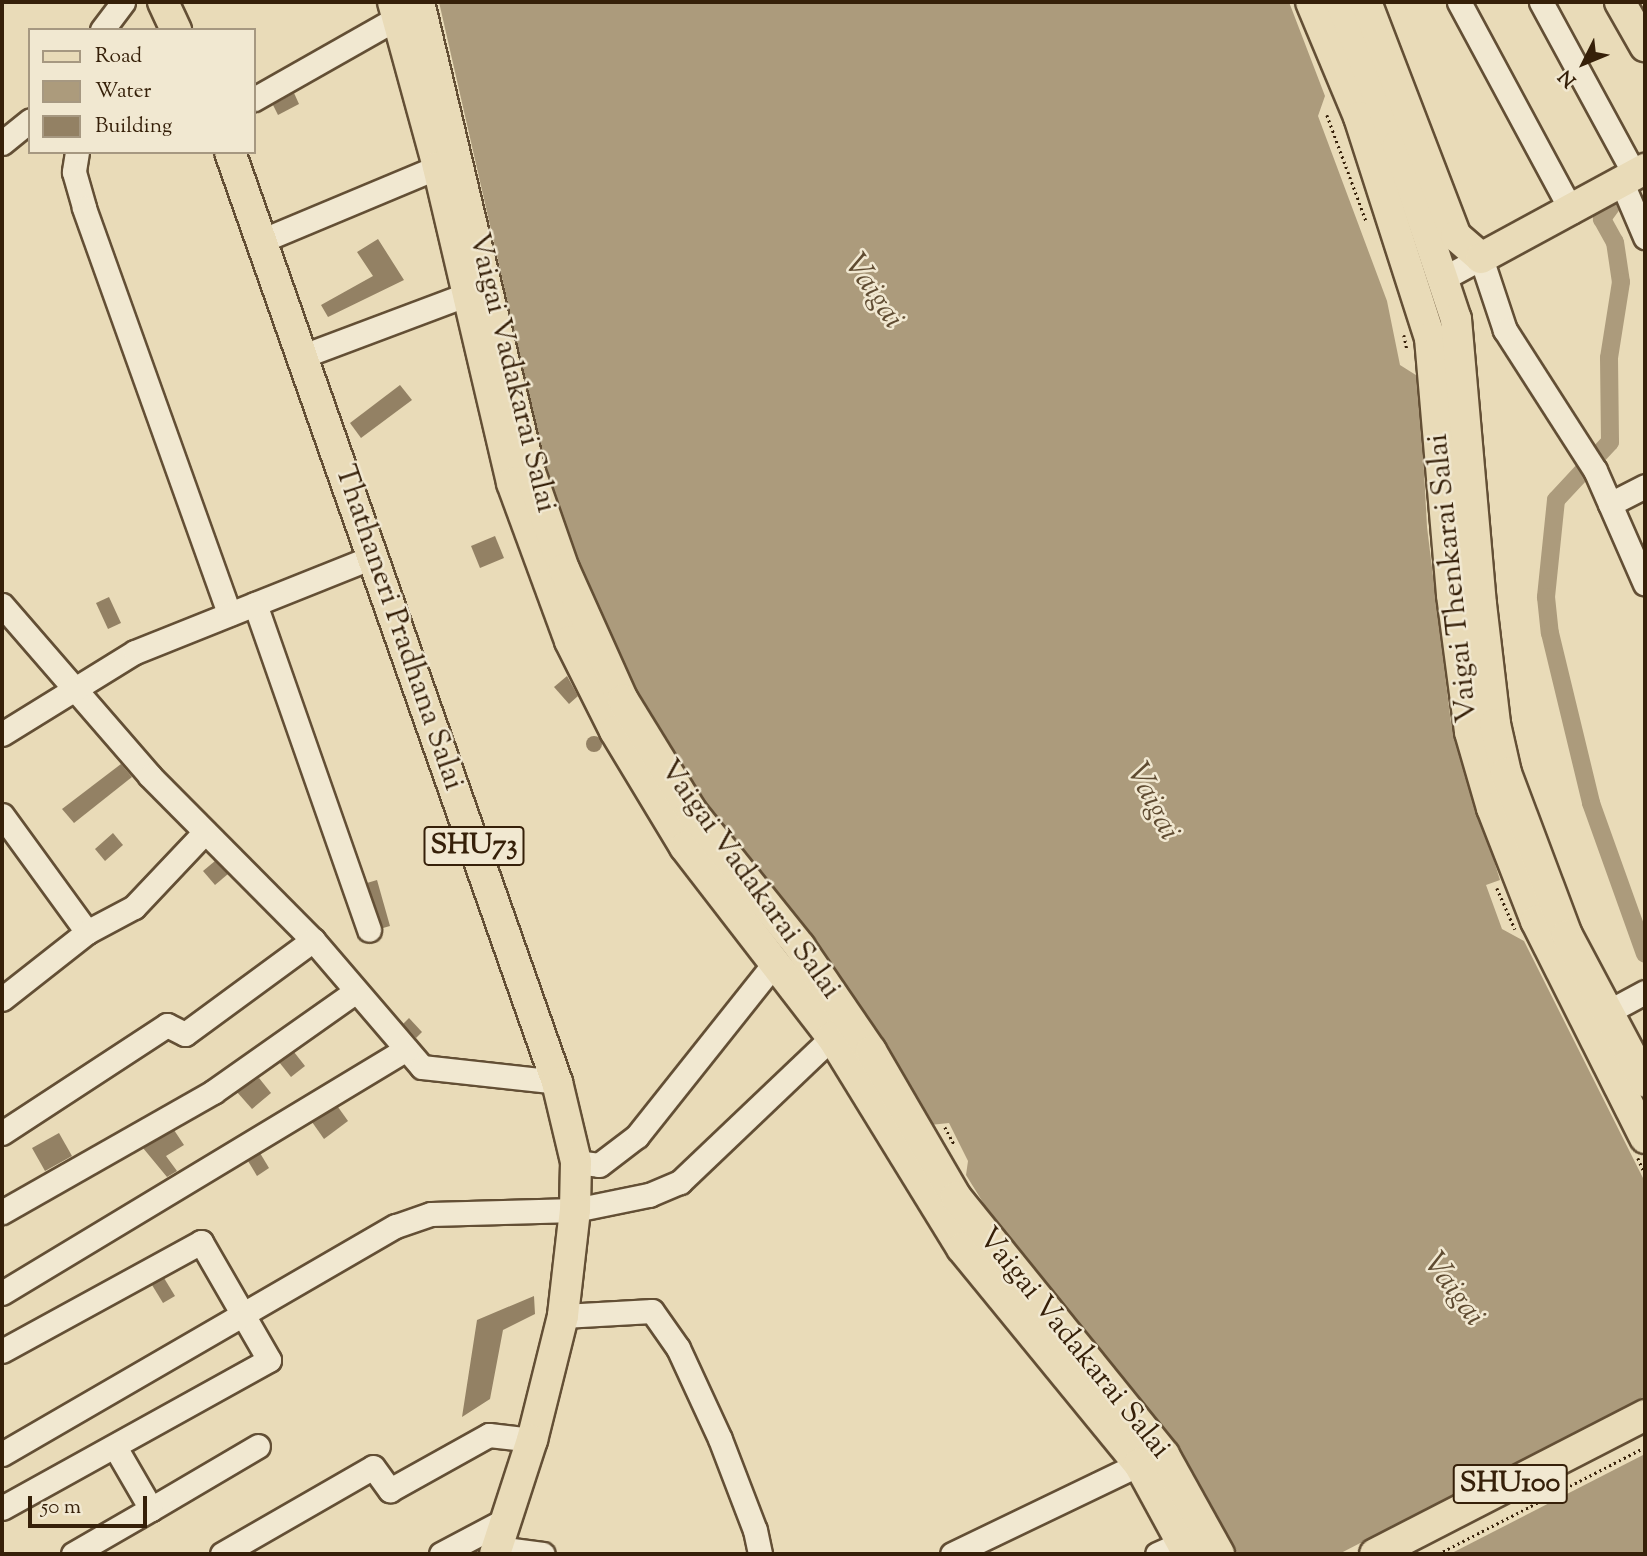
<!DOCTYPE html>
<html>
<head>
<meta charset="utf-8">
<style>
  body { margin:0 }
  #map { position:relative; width:1647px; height:1556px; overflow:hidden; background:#e9dbb8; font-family:"Sorts Mill Goudy",serif }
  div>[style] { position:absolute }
  .water>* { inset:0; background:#ac9b7c }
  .pier>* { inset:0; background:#e9dbb8 }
  .canal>* { height:18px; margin:-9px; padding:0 9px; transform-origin:9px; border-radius:9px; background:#ac9b7c }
  .building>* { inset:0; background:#938164 }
  .round { border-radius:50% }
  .path>* { height:2.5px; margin-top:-1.25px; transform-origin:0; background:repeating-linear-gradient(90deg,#362009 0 2px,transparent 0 5.5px) }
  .roads { filter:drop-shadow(2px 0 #634f35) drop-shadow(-2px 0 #634f35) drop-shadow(0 2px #634f35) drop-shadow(0 -2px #634f35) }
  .minor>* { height:23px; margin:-11.5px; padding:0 11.5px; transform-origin:11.5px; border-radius:11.5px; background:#f1e8d1 }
  .major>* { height:30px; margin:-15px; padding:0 15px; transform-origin:15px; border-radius:15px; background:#e9dbb8 }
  span { translate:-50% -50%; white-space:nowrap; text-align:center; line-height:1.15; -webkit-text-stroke:5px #f1e8d1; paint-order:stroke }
  .shield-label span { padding:2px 5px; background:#f1e8d1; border:2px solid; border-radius:5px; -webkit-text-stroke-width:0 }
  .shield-label { font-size:28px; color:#362009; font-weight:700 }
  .street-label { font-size:30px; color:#362009 }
  .water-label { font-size:32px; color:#5f4b31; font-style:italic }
  .frame { position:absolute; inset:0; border:4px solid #362009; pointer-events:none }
  .legend { position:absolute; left:28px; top:28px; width:228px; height:126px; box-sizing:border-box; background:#f1e8d1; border:2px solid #a69881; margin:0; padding:9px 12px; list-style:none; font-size:21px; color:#362009 }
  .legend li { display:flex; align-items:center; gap:14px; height:35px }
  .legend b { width:35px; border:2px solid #a69881 }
  .north { position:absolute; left:1549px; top:28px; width:70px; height:70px; -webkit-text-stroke:5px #f1e8d1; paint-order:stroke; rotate:227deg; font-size:19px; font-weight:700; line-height:28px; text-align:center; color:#362009 }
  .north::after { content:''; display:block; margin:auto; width:24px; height:32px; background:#362009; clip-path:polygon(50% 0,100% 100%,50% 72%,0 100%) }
  .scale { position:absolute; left:28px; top:1496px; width:119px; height:32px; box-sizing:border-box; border:4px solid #362009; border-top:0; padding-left:9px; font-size:21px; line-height:24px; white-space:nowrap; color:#362009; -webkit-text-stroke:5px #f1e8d1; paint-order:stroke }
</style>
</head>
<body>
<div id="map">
  <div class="water">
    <div style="clip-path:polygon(439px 2px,1289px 2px,1325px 96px,1318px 116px,1387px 301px,1400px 365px,1419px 377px,1427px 527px,1451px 723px,1500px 880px,1486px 885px,1502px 929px,1524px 941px,1645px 1182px,1645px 1554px,1233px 1554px,997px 1225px,966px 1175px,968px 1161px,949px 1123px,930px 1125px,893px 1057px,812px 942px,706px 808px,629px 683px,575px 559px,548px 479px)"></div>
  </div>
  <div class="pier">
    <div style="clip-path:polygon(1645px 1396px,1645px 1454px,1450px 1554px,1339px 1554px)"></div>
  </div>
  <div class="canal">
    <div style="left:1630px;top:189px;width:11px;rotate:153deg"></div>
    <div style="left:1620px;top:194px;width:31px;rotate:126deg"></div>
    <div style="left:1602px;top:219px;width:26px;rotate:61deg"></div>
    <div style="left:1615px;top:242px;width:40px;rotate:81.5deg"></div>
    <div style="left:1621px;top:282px;width:77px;rotate:99deg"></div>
    <div style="left:1609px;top:358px;width:84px;rotate:89.3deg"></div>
    <div style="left:1610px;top:442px;width:79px;rotate:133deg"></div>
    <div style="left:1556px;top:500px;width:98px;rotate:95.9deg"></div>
    <div style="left:1546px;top:597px;width:36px;rotate:84deg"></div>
    <div style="left:1550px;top:633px;width:175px;rotate:76.4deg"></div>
    <div style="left:1591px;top:803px;width:160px;rotate:70.3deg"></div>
  </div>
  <div class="building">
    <div style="clip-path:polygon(294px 93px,299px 104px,278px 115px,273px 105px)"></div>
    <div style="clip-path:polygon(378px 239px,404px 280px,328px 317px,321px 305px,373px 276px,357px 252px)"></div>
    <div style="clip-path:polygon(400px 385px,412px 400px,361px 438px,350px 423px)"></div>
    <div style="clip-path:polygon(495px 536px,504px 558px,480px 568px,471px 546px)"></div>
    <div style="clip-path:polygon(109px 597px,121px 623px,108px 629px,96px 603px)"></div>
    <div style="clip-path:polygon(567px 676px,578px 696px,569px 704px,554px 687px)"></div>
    <div class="round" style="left:586px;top:736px;width:16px;height:16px"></div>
    <div style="clip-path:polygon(121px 764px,132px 777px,74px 823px,62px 809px)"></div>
    <div style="clip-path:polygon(113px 833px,123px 845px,105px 861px,95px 849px)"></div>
    <div style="clip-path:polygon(215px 861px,228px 874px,215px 885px,203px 871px)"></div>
    <div style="clip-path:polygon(377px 880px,390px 926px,383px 928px,367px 883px)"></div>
    <div style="clip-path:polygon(409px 1018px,422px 1032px,416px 1038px,403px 1024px)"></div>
    <div style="clip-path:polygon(294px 1052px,305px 1066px,291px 1077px,279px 1062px)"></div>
    <div style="clip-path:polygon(259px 1078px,271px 1093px,252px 1109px,237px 1092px)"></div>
    <div style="clip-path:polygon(338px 1107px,348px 1121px,324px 1139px,312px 1122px)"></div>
    <div style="clip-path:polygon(174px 1130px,184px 1145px,166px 1156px,177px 1171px,167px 1177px,143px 1148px)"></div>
    <div style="clip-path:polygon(59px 1133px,72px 1156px,45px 1171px,32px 1148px)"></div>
    <div style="clip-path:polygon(260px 1153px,269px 1168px,257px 1176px,248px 1161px)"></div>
    <div style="clip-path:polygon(164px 1278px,175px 1296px,163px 1303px,152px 1285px)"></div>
    <div style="clip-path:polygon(534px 1296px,535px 1314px,503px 1330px,490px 1399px,462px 1417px,477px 1320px)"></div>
  </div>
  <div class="path">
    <div style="left:1327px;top:115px;width:115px;rotate:69.7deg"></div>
    <div style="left:1404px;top:335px;width:14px;rotate:78deg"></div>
    <div style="left:1497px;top:888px;width:45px;rotate:66.3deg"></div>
    <div style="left:945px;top:1127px;width:21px;rotate:62deg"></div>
    <div style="left:1638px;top:1158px;width:17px;rotate:66deg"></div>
    <div style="left:1438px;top:1554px;width:233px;rotate:-27.3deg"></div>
  </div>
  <div class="roads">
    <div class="minor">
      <div style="left:1459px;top:2px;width:238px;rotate:61.7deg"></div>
      <div style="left:1541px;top:2px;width:197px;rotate:61.5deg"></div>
      <div style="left:102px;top:30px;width:35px;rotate:-53deg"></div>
      <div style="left:254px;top:99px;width:164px;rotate:-29.5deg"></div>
      <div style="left:2px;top:143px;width:36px;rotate:-39deg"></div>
      <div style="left:77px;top:152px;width:20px;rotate:99deg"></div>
      <div style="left:74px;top:172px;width:37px;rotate:74deg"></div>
      <div style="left:84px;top:208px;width:431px;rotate:70.3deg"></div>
      <div style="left:1622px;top:183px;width:59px;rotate:66.9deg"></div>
      <div style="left:261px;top:241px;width:192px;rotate:-22.7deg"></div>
      <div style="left:1442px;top:279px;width:44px;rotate:-28.3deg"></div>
      <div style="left:1481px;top:258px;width:76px;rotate:71.6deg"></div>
      <div style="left:1505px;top:330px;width:166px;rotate:57.3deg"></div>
      <div style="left:1595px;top:470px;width:124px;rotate:66.3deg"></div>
      <div style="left:303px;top:356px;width:176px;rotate:-20.6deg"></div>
      <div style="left:1610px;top:504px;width:39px;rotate:-27deg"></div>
      <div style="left:255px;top:604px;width:345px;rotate:70.7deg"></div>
      <div style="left:2px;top:605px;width:226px;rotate:49.1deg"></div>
      <div style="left:150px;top:776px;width:231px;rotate:45.2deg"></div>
      <div style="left:2px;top:734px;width:156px;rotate:-31.7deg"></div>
      <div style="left:135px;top:652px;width:256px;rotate:-21.8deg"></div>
      <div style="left:2px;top:815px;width:145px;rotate:54deg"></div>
      <div style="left:87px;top:932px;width:53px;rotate:-28deg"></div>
      <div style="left:134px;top:907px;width:103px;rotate:-46.6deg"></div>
      <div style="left:2px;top:999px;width:108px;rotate:-38.2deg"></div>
      <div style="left:1606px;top:1013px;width:44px;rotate:-28.3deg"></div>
      <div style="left:2px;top:1133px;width:197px;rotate:-33.2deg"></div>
      <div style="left:167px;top:1025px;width:20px;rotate:27deg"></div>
      <div style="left:185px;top:1034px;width:159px;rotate:-36.3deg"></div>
      <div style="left:313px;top:940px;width:167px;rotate:49.4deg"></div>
      <div style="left:422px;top:1067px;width:136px;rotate:6.3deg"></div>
      <div style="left:576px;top:1162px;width:23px;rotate:7deg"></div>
      <div style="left:599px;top:1165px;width:48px;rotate:-37.3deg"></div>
      <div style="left:637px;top:1136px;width:223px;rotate:-51.5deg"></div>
      <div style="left:2px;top:1212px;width:243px;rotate:-29.6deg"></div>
      <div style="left:213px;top:1092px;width:175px;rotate:-35.2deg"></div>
      <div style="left:2px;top:1293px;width:472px;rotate:-31.1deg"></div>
      <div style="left:563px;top:1316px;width:89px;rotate:-3.2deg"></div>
      <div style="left:652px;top:1311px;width:45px;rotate:54.9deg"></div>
      <div style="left:678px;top:1348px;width:100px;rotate:65.2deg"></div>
      <div style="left:720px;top:1439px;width:97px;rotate:69deg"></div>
      <div style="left:755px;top:1530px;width:25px;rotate:78deg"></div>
      <div style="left:2px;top:1351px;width:227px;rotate:-28.7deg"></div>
      <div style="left:201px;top:1242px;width:136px;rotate:60deg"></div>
      <div style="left:269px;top:1360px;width:305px;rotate:151deg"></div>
      <div style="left:2px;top:1454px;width:455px;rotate:-30.1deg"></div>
      <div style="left:396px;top:1226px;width:37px;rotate:-19deg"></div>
      <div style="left:431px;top:1214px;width:144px;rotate:-1.6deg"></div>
      <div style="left:575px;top:1210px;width:76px;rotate:-11.5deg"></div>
      <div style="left:649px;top:1195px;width:34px;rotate:-23deg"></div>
      <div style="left:680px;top:1182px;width:210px;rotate:-43.6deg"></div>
      <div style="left:151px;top:1509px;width:124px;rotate:-30.5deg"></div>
      <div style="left:497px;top:1548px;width:46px;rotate:7.4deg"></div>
      <div style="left:73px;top:1554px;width:90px;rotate:-30deg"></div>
      <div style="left:151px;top:1509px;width:72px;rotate:-120.1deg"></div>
      <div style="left:222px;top:1554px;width:174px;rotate:-29.9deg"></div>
      <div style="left:373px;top:1467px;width:29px;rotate:54deg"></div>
      <div style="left:390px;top:1490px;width:113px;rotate:-29.1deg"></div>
      <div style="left:489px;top:1435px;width:43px;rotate:6.6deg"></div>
      <div style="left:441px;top:1554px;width:77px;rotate:-27.9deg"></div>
      <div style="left:952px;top:1554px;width:208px;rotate:-25.7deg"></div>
      <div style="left:1157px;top:1554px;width:30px;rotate:-24deg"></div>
    </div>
    <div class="major">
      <div style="left:163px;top:2px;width:31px;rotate:65deg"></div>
      <div style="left:393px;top:2px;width:171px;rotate:74.7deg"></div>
      <div style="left:438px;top:167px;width:325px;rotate:76.8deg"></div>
      <div style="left:512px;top:483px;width:168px;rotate:69.8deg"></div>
      <div style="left:570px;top:641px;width:101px;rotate:63.4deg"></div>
      <div style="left:615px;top:731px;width:135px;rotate:58.9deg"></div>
      <div style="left:685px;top:847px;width:240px;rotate:52.3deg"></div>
      <div style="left:832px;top:1037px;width:248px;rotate:58.4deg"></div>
      <div style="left:962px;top:1248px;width:279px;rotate:50.7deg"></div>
      <div style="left:1139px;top:1464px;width:102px;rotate:61.4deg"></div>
      <div style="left:419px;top:2px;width:486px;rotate:76.7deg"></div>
      <div style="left:531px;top:475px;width:100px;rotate:70.7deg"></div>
      <div style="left:564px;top:569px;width:144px;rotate:65.8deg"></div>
      <div style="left:623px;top:700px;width:132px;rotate:58.4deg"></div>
      <div style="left:692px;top:812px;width:173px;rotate:51.3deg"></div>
      <div style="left:800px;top:947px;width:126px;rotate:55.7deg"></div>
      <div style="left:871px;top:1051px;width:169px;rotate:59.8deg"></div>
      <div style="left:956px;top:1197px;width:331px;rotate:51.1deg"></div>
      <div style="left:1164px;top:1455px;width:113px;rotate:60.9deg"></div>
      <div style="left:1311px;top:2px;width:125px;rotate:67.3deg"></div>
      <div style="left:1359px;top:117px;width:232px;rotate:72.2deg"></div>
      <div style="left:1430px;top:338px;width:258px;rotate:85.1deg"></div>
      <div style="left:1452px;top:595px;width:138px;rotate:82.5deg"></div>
      <div style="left:1470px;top:732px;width:79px;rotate:73.9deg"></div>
      <div style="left:1492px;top:808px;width:121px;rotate:68.7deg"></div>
      <div style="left:1536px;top:921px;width:243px;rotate:63.3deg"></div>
      <div style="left:1341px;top:2px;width:154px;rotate:68.3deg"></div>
      <div style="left:1398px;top:145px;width:183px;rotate:71.6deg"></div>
      <div style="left:1456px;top:319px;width:286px;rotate:85deg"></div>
      <div style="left:1481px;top:604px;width:121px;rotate:83.3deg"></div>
      <div style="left:1495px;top:724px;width:50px;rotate:77.3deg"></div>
      <div style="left:1506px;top:773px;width:173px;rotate:69.4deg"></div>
      <div style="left:1567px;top:935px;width:166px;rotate:62deg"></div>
      <div style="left:1366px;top:2px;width:251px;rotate:69deg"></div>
      <div style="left:1456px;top:236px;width:33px;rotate:41deg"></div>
      <div style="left:1481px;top:258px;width:187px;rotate:-28.5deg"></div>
      <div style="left:1620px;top:2px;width:51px;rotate:60.4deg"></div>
      <div style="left:230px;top:152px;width:986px;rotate:70.63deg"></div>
      <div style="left:557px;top:1082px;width:82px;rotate:76.6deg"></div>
      <div style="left:576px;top:1162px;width:48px;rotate:91.2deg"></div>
      <div style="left:575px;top:1210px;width:107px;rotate:96.5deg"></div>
      <div style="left:563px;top:1316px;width:128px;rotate:104deg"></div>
      <div style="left:532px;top:1440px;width:120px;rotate:108deg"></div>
      <div style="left:1375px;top:1554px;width:304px;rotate:-27.2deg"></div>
    </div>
  </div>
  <div class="shield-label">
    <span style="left:474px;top:846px">SHU73</span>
    <span style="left:1510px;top:1484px">SHU100</span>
  </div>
  <div class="street-label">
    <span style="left:511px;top:373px;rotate:76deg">Vaigai Vadakarai Salai</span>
    <span style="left:1454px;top:578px;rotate:-96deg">Vaigai Thenkarai Salai</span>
    <span style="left:398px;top:628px;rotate:71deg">Thathaneri Pradhana Salai</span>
    <span style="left:749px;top:880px;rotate:54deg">Vaigai Vadakarai Salai</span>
    <span style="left:1073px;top:1344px;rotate:51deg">Vaigai Vadakarai Salai</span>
  </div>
  <div class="water-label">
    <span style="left:873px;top:292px;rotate:56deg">Vaigai</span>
    <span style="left:1152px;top:802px;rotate:63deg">Vaigai</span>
    <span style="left:1453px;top:1290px;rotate:54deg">Vaigai</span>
  </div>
  <div class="frame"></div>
  <ul class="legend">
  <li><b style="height:9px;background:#e9dbb8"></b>Road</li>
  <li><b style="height:19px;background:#ac9b7c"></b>Water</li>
  <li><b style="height:19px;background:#938164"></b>Building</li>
  </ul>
  <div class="north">N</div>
  <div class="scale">50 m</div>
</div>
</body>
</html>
